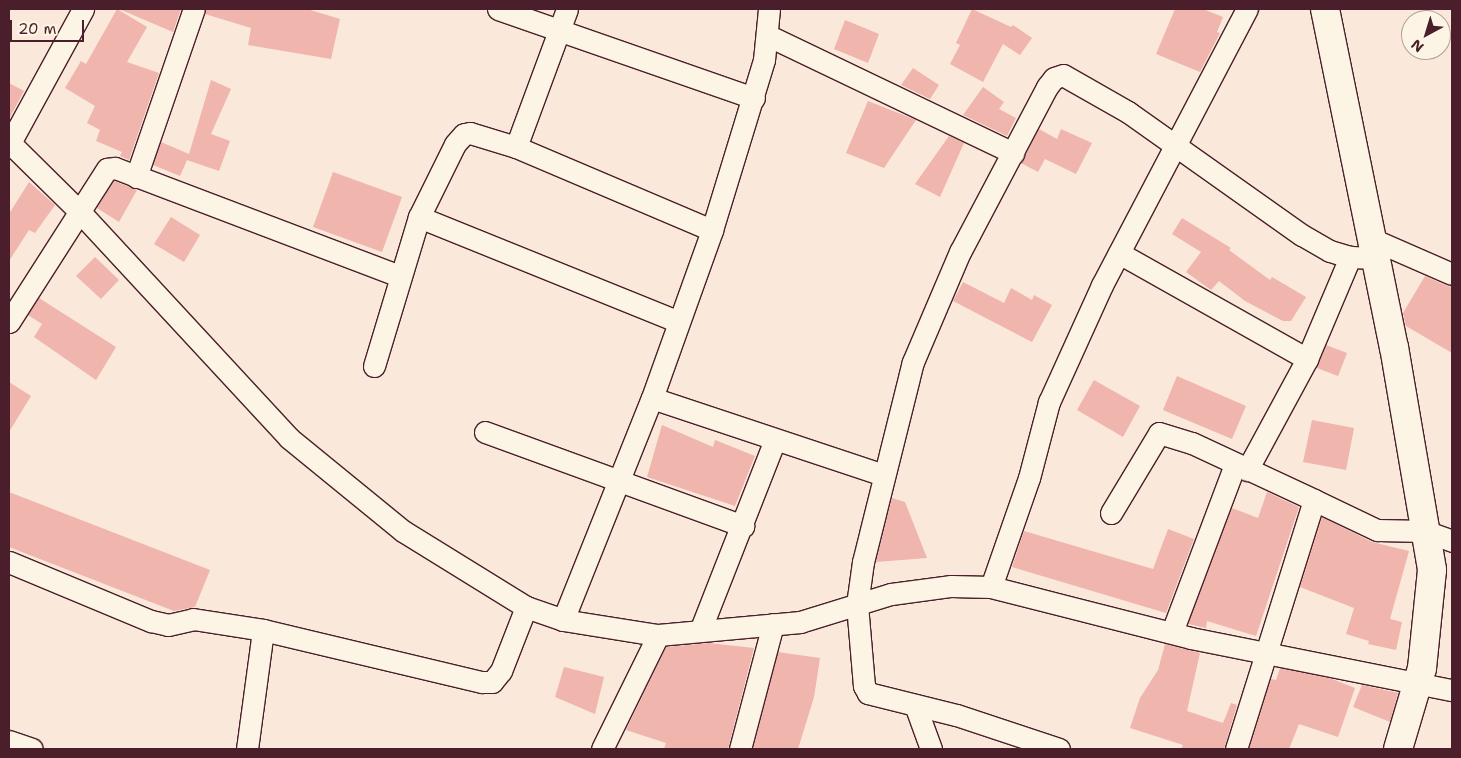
<!DOCTYPE html>
<html>
<head>
<meta charset="utf-8">
<style>
  body { margin:0 }
  #map { position:relative; width:1461px; height:758px; overflow:hidden; background:#fae8da; font-family:"Shantell Sans",sans-serif }
  div>[style] { position:absolute }
  .building>* { inset:0; background:#f0b5ac }
  .roads { filter:drop-shadow(1px 0 #4a1f2b) drop-shadow(-1px 0 #4a1f2b) drop-shadow(0 1px #4a1f2b) drop-shadow(0 -1px #4a1f2b) }
  .street>* { height:21px; margin:-10.5px; padding:0 10.5px; transform-origin:10.5px; border-radius:10.5px; background:#fcf5e5 }
  .secondary>* { height:28px; margin:-14px; padding:0 14px; transform-origin:14px; border-radius:14px; background:#fcf5e5 }
  span { translate:-50% -50%; white-space:nowrap; text-align:center; line-height:1.15; -webkit-text-stroke:4.5px #fcf5e5; paint-order:stroke }
  .frame { position:absolute; inset:0; border:10px solid #4a1f2b; pointer-events:none }
  .north { position:absolute; left:1401px; top:10px; width:50px; height:50px; box-sizing:border-box; background:#fcf5e5; border:1px solid #b59f9b; border-radius:50%; rotate:219deg; font-size:14px; font-weight:700; line-height:20px; text-align:center; color:#4a1f2b }
  .north::after { content:''; display:block; margin:auto; width:18px; height:22px; background:#4a1f2b; clip-path:polygon(50% 0,100% 100%,50% 72%,0 100%) }
  .scale { position:absolute; left:10px; top:20px; width:74px; height:22px; box-sizing:border-box; border:2px solid #4a1f2b; border-top:0; padding-left:6px; font-size:15px; line-height:18px; white-space:nowrap; color:#4a1f2b; -webkit-text-stroke:4px #fcf5e5; paint-order:stroke }
</style>
</head>
<body>
<div id="map">
  <div class="building">
    <div style="clip-path:polygon(117px 9px,147px 27px,127px 62px,159px 73px,129px 160px,120px 156px,122px 152px,96px 141px,100px 130px,87px 123px,95px 106px,65px 88px,81px 61px,86px 64px)"></div>
    <div style="clip-path:polygon(119px 9px,181px 9px,173px 32px)"></div>
    <div style="clip-path:polygon(206px 9px,307px 9px,340px 19px,331px 59px,248px 45px,251px 28px,205px 14px)"></div>
    <div style="clip-path:polygon(972px 9px,1011px 27px,1013px 25px,1032px 38px,1020px 55px,1003px 44px,983px 82px,950px 64px,960px 45px,956px 43px)"></div>
    <div style="clip-path:polygon(1175px 9px,1203px 9px,1223px 17px,1217px 32px,1220px 33px,1200px 72px,1156px 54px)"></div>
    <div style="clip-path:polygon(845px 20px,879px 34px,868px 63px,834px 49px)"></div>
    <div style="clip-path:polygon(913px 68px,939px 85px,930px 99px,901px 85px)"></div>
    <div style="clip-path:polygon(211px 80px,231px 89px,211px 134px,230px 141px,219px 171px,187px 160px,180px 176px,153px 165px,161px 142px,189px 154px)"></div>
    <div style="clip-path:polygon(9px 83px,24px 91px,9px 119px)"></div>
    <div style="clip-path:polygon(983px 87px,1004px 102px,999px 109px,1016px 118px,1007px 136px,963px 115px)"></div>
    <div style="clip-path:polygon(868px 101px,916px 120px,884px 168px,846px 153px)"></div>
    <div style="clip-path:polygon(1039px 129px,1057px 139px,1061px 129px,1092px 143px,1076px 174px,1045px 159px,1038px 172px,1021px 163px)"></div>
    <div style="clip-path:polygon(949px 136px,964px 143px,940px 197px,915px 184px)"></div>
    <div style="clip-path:polygon(333px 172px,402px 197px,382px 252px,313px 227px)"></div>
    <div style="clip-path:polygon(114px 181px,137px 190px,119px 222px,97px 208px)"></div>
    <div style="clip-path:polygon(29px 182px,55px 205px,35px 233px,29px 230px,9px 261px,9px 214px)"></div>
    <div style="clip-path:polygon(171px 217px,200px 235px,184px 262px,154px 244px)"></div>
    <div style="clip-path:polygon(1182px 218px,1231px 248px,1229px 250px,1270px 280px,1272px 277px,1306px 297px,1291px 321px,1283px 321px,1245px 301px,1219px 281px,1211px 290px,1186px 272px,1201px 252px,1172px 234px)"></div>
    <div style="clip-path:polygon(95px 257px,119px 280px,101px 299px,76px 276px)"></div>
    <div style="clip-path:polygon(1425px 276px,1452px 288px,1452px 353px,1406px 326px,1403px 313px)"></div>
    <div style="clip-path:polygon(963px 282px,1004px 303px,1011px 288px,1032px 300px,1034px 295px,1052px 305px,1032px 342px,953px 301px)"></div>
    <div style="clip-path:polygon(39px 298px,116px 347px,96px 380px,34px 337px,42px 324px,28px 315px)"></div>
    <div style="clip-path:polygon(1326px 345px,1347px 353px,1338px 376px,1317px 368px)"></div>
    <div style="clip-path:polygon(1177px 376px,1246px 406px,1232px 439px,1163px 410px)"></div>
    <div style="clip-path:polygon(1094px 380px,1140px 406px,1123px 437px,1077px 410px)"></div>
    <div style="clip-path:polygon(9px 382px,31px 396px,9px 432px)"></div>
    <div style="clip-path:polygon(1312px 420px,1354px 428px,1346px 470px,1303px 462px)"></div>
    <div style="clip-path:polygon(662px 425px,713px 447px,715px 440px,755px 456px,735px 506px,647px 477px)"></div>
    <div style="clip-path:polygon(9px 492px,210px 570px,195px 607px,174px 611px,9px 547px)"></div>
    <div style="clip-path:polygon(1267px 492px,1299px 507px,1256px 636px,1207px 621px,1206px 628px,1188px 624px,1232px 508px,1258px 518px)"></div>
    <div style="clip-path:polygon(892px 498px,905px 502px,927px 558px,876px 562px)"></div>
    <div style="clip-path:polygon(1322px 517px,1372px 542px,1409px 551px,1390px 619px,1402px 622px,1396px 650px,1368px 644px,1369px 641px,1346px 634px,1354px 608px,1300px 587px)"></div>
    <div style="clip-path:polygon(1168px 529px,1194px 539px,1166px 613px,1012px 567px,1024px 531px,1153px 569px)"></div>
    <div style="clip-path:polygon(709px 643px,754px 648px,728px 749px,664px 749px,666px 743px,626px 730px,666px 647px)"></div>
    <div style="clip-path:polygon(1165px 644px,1200px 653px,1187px 711px,1223px 723px,1231px 703px,1237px 705px,1224px 749px,1181px 749px,1183px 745px,1130px 728px,1140px 698px,1158px 670px)"></div>
    <div style="clip-path:polygon(778px 652px,820px 658px,814px 697px,798px 749px,753px 749px)"></div>
    <div style="clip-path:polygon(564px 667px,604px 677px,595px 714px,555px 697px)"></div>
    <div style="clip-path:polygon(1280px 668px,1332px 679px,1355px 688px,1338px 737px,1299px 724px,1289px 749px,1249px 749px,1271px 679px,1276px 680px)"></div>
    <div style="clip-path:polygon(1362px 685px,1398px 693px,1390px 722px,1353px 707px)"></div>
  </div>
  <div class="roads">
    <div class="street">
      <div style="left:498px;top:9px;width:271px;rotate:19.2deg"></div>
      <div style="left:769px;top:36px;width:271px;rotate:25.6deg"></div>
      <div style="left:9px;top:142px;width:97px;rotate:44.6deg"></div>
      <div style="left:78px;top:210px;width:311px;rotate:47.2deg"></div>
      <div style="left:289px;top:438px;width:147px;rotate:39.2deg"></div>
      <div style="left:403px;top:531px;width:145px;rotate:31.7deg"></div>
      <div style="left:526px;top:607px;width:39px;rotate:19deg"></div>
      <div style="left:563px;top:620px;width:96px;rotate:9deg"></div>
      <div style="left:658px;top:635px;width:143px;rotate:-5.2deg"></div>
      <div style="left:800px;top:622px;width:95px;rotate:-17.1deg"></div>
      <div style="left:891px;top:594px;width:61px;rotate:-7.6deg"></div>
      <div style="left:951px;top:586px;width:40px;rotate:1.4deg"></div>
      <div style="left:991px;top:587px;width:206px;rotate:14.3deg"></div>
      <div style="left:1191px;top:638px;width:266px;rotate:11.3deg"></div>
      <div style="left:10px;top:143px;width:153px;rotate:-61.4deg"></div>
      <div style="left:516px;top:147px;width:147px;rotate:-69.7deg"></div>
      <div style="left:136px;top:177px;width:178px;rotate:-71deg"></div>
      <div style="left:419px;top:217px;width:280px;rotate:22deg"></div>
      <div style="left:1372px;top:239px;width:87px;rotate:23.6deg"></div>
      <div style="left:1119px;top:253px;width:216px;rotate:29.4deg"></div>
      <div style="left:9px;top:322px;width:182px;rotate:-57.4deg"></div>
      <div style="left:107px;top:169px;width:8px;rotate:-7deg"></div>
      <div style="left:115px;top:168px;width:304px;rotate:20.8deg"></div>
      <div style="left:374px;top:366px;width:156px;rotate:-73.2deg"></div>
      <div style="left:419px;top:217px;width:81px;rotate:-63.7deg"></div>
      <div style="left:455px;top:144px;width:13px;rotate:-48deg"></div>
      <div style="left:464px;top:134px;width:6px;rotate:-9deg"></div>
      <div style="left:470px;top:133px;width:48px;rotate:16.9deg"></div>
      <div style="left:516px;top:147px;width:213px;rotate:23deg"></div>
      <div style="left:652px;top:398px;width:244px;rotate:18.4deg"></div>
      <div style="left:485px;top:432px;width:275px;rotate:20deg"></div>
      <div style="left:1247px;top:470px;width:126px;rotate:-61.6deg"></div>
      <div style="left:1307px;top:359px;width:111px;rotate:-67.1deg"></div>
      <div style="left:1314px;top:500px;width:70px;rotate:25.5deg"></div>
      <div style="left:1377px;top:530px;width:48px;rotate:1.2deg"></div>
      <div style="left:1425px;top:531px;width:29px;rotate:20deg"></div>
      <div style="left:1111px;top:513px;width:93px;rotate:-59deg"></div>
      <div style="left:1159px;top:433px;width:34px;rotate:17deg"></div>
      <div style="left:1192px;top:443px;width:135px;rotate:25deg"></div>
      <div style="left:1314px;top:500px;width:261px;rotate:107.4deg"></div>
      <div style="left:9px;top:562px;width:154px;rotate:22.6deg"></div>
      <div style="left:151px;top:621px;width:17px;rotate:13deg"></div>
      <div style="left:168px;top:625px;width:26px;rotate:-13deg"></div>
      <div style="left:193px;top:619px;width:71px;rotate:8.9deg"></div>
      <div style="left:263px;top:630px;width:225px;rotate:13.4deg"></div>
      <div style="left:482px;top:682px;width:10px"></div>
      <div style="left:492px;top:682px;width:14px;rotate:-51deg"></div>
      <div style="left:501px;top:671px;width:69px;rotate:-68.7deg"></div>
      <div style="left:991px;top:587px;width:115px;rotate:-70.8deg"></div>
      <div style="left:1029px;top:478px;width:79px;rotate:-75.3deg"></div>
      <div style="left:1049px;top:402px;width:128px;rotate:-65.6deg"></div>
      <div style="left:1102px;top:285px;width:312px;rotate:-62.3deg"></div>
      <div style="left:563px;top:620px;width:239px;rotate:-68.2deg"></div>
      <div style="left:652px;top:398px;width:178px;rotate:-70.3deg"></div>
      <div style="left:712px;top:230px;width:178px;rotate:-73deg"></div>
      <div style="left:764px;top:60px;width:51px;rotate:-84.4deg"></div>
      <div style="left:700px;top:631px;width:205px;rotate:-68.6deg"></div>
      <div style="left:1172px;top:632px;width:179px;rotate:-69.4deg"></div>
      <div style="left:915px;top:705px;width:47px;rotate:70deg"></div>
      <div style="left:9px;top:741px;width:24px;rotate:19deg"></div>
      <div style="left:247px;top:749px;width:120px;rotate:-82.3deg"></div>
      <div style="left:602px;top:749px;width:127px;rotate:-63.8deg"></div>
      <div style="left:740px;top:749px;width:129px;rotate:-75.2deg"></div>
      <div style="left:1059px;top:749px;width:108px;rotate:-161.7deg"></div>
      <div style="left:956px;top:715px;width:91px;rotate:-166deg"></div>
      <div style="left:868px;top:693px;width:8px;rotate:-120deg"></div>
      <div style="left:864px;top:686px;width:81px;rotate:-94.9deg"></div>
      <div style="left:857px;top:605px;width:43px;rotate:-82.1deg"></div>
      <div style="left:863px;top:562px;width:206px;rotate:-76deg"></div>
      <div style="left:913px;top:362px;width:120px;rotate:-66.9deg"></div>
      <div style="left:960px;top:252px;width:187px;rotate:-62.2deg"></div>
      <div style="left:1047px;top:87px;width:11px;rotate:-52deg"></div>
      <div style="left:1054px;top:78px;width:9px;rotate:-18deg"></div>
      <div style="left:1063px;top:75px;width:75px;rotate:29.6deg"></div>
      <div style="left:1128px;top:112px;width:213px;rotate:35.3deg"></div>
      <div style="left:1302px;top:235px;width:32px;rotate:30deg"></div>
      <div style="left:1330px;top:251px;width:21px;rotate:17deg"></div>
      <div style="left:1350px;top:257px;width:26px;rotate:2deg"></div>
    </div>
    <div class="secondary">
      <div style="left:1325px;top:9px;width:345px;rotate:78.5deg"></div>
      <div style="left:1394px;top:347px;width:226px;rotate:80.3deg"></div>
      <div style="left:1432px;top:570px;width:99px;rotate:95.8deg"></div>
      <div style="left:1422px;top:668px;width:84px;rotate:106.5deg"></div>
    </div>
  </div>
  <div class="frame"></div>
  <div class="north">N</div>
  <div class="scale">20 m</div>
</div>
</body>
</html>
